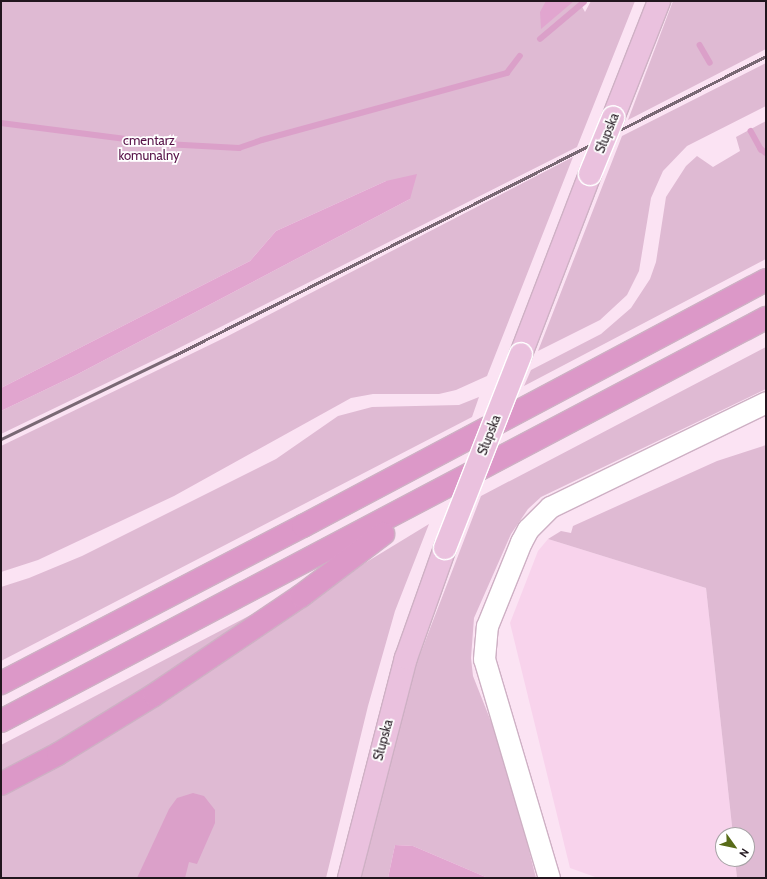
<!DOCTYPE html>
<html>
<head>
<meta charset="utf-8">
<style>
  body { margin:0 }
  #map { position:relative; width:767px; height:879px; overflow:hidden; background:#fbe3f3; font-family:Cabin,sans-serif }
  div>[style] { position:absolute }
  .built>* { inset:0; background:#f8d3ec }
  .green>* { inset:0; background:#dfbad3 }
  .forest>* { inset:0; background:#e1a5cf }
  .water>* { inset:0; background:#dba0c9 }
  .stream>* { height:5.5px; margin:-2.75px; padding:0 2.75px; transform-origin:2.75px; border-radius:2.75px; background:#dba0c9 }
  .roads { filter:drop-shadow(1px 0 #ceb0c4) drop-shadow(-1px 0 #ceb0c4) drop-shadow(0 1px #ceb0c4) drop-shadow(0 -1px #ceb0c4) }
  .minor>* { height:21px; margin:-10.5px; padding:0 10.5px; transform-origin:10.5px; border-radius:10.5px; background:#fff }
  .major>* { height:22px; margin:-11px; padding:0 11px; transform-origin:11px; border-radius:11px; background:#eac1de }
  .highway>* { height:22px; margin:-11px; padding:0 11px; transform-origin:11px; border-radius:11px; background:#dc98c8 }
  .rail>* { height:3px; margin:-1.5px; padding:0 1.5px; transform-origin:1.5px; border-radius:1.5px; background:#7a6975 }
  .bridges { filter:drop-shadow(1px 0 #fff) drop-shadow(-1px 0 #fff) drop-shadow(0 1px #fff) drop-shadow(0 -1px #fff) }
  .major-bridge>* { height:22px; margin:-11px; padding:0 11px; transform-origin:11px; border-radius:11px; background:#eac1de }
  span { translate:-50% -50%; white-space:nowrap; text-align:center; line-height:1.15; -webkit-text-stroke:3.5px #fff; paint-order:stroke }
  .street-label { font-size:13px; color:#21161e }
  .park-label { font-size:13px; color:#561147 }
  .frame { position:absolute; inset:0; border:2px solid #21161e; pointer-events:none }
  .north { position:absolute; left:715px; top:827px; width:40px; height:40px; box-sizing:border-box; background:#fff; border:1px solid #a6a2a5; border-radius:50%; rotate:123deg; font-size:11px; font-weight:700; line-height:16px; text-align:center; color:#21161e }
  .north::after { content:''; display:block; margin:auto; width:14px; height:18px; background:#586b18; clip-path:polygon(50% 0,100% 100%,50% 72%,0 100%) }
</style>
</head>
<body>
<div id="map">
  <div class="built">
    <div style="clip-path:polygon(548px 539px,706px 588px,733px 835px,723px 835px,723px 859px,735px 859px,737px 878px,598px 878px,570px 868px,510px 623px,538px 551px)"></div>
  </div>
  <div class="green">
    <div style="clip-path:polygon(1px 1px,579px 1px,585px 12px,591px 1px,635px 1px,577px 147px,173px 351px,1px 434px,1px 411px,76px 375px,410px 199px,386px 181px,276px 231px,250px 261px,1px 388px)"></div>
    <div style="clip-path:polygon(673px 1px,766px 1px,766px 49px,628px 120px)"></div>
    <div style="clip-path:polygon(766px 63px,766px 106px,687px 146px,663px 171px,651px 198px,639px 271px,627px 295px,600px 320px,538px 351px,622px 136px)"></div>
    <div style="clip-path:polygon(766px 121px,766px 259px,524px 386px,531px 370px,601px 334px,631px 308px,650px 279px,656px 262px,666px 197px,686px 166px,697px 156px,713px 167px,740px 151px,736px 137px)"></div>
    <div style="clip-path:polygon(573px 157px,487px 376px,456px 390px,439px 394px,373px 394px,351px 398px,174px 496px,38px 560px,1px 572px,1px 446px,224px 338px)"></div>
    <div style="clip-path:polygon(766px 347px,766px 389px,541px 497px,528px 509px,511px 534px,474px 618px,471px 658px,473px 676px,507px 762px,536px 878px,488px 878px,413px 846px,395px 845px,388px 878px,360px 878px,416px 665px,481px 496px)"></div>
    <div style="clip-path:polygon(479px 397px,472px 417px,1px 661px,1px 587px,29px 578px,82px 556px,276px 459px,338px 416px,372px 407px,459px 405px)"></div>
    <div style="clip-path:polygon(766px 445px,766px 878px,737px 878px,735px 859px,747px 859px,747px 835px,733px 835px,706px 588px,548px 539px,561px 531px,571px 533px,573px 526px,717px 461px)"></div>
    <div style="clip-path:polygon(429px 524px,395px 611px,368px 706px,326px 878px,1px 878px,1px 795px,38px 777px,267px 630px,360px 566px)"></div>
    <div style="clip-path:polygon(266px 607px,85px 728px,1px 775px,1px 745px)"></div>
  </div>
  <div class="forest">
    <div style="clip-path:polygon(546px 1px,574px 1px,541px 29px,540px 12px)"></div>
    <div style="clip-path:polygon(417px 174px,410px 199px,76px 375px,1px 411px,1px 388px,250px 261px,276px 231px,386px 181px)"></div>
    <div style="clip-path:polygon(395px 845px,413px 846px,488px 878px,388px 878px)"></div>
  </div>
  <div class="water">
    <div style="clip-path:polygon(193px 793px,204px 796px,215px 810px,215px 823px,197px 864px,189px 862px,185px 878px,137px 878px,169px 809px,177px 798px)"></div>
  </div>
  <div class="stream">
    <div style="left:540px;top:39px;width:57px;rotate:-40.1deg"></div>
    <div style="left:700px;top:45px;width:20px;rotate:60deg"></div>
    <div style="left:1px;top:123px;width:165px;rotate:7.3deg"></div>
    <div style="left:165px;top:144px;width:74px;rotate:3.1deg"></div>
    <div style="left:239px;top:148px;width:24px;rotate:-19deg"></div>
    <div style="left:262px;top:140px;width:254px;rotate:-15.3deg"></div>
    <div style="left:507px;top:73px;width:21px;rotate:-53deg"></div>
    <div style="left:751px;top:131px;width:21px;rotate:61deg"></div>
    <div style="left:761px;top:149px;width:6px;rotate:39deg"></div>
  </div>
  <div class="roads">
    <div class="minor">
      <div style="left:549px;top:878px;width:228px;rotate:-106.5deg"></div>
      <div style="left:484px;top:659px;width:33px;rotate:-85deg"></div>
      <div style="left:487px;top:626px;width:91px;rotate:-68deg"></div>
      <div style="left:521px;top:542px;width:15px;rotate:-62deg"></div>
      <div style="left:528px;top:529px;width:31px;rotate:-45deg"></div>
      <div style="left:550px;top:507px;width:240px;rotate:-25.9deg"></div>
    </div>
    <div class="major">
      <div style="left:613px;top:118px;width:126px;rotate:-68.5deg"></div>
      <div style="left:521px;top:354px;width:193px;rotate:-69deg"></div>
      <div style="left:349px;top:878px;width:227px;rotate:-75.5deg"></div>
      <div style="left:406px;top:658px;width:117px;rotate:-70.5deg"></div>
    </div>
    <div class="highway">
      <div style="left:1px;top:683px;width:340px;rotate:-27.5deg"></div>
      <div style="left:303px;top:526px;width:524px;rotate:-27.98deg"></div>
      <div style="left:1px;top:721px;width:865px;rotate:-27.78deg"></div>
      <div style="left:1px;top:784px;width:64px;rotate:-27.8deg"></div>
      <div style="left:58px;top:754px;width:113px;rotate:-31.6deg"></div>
      <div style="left:154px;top:695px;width:177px;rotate:-34deg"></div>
      <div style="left:301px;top:596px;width:103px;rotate:-37.1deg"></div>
    </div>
  </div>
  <div class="rail">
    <div style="left:1px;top:439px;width:193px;rotate:-25.8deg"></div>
    <div style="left:175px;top:355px;width:662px;rotate:-26.84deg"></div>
  </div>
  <div class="bridges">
    <div class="major-bridge">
      <div style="left:590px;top:174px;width:61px;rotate:-67.7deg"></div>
      <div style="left:445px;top:548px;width:208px;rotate:-68.6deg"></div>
    </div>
  </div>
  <div class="street-label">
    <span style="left:607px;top:133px;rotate:-68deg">Słupska</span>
    <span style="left:489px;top:435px;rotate:-69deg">Słupska</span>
    <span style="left:383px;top:740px;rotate:-75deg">Słupska</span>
  </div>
  <div class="park-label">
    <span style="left:149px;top:148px">cmentarz<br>komunalny</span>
  </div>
  <div class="frame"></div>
  <div class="north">N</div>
</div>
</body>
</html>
